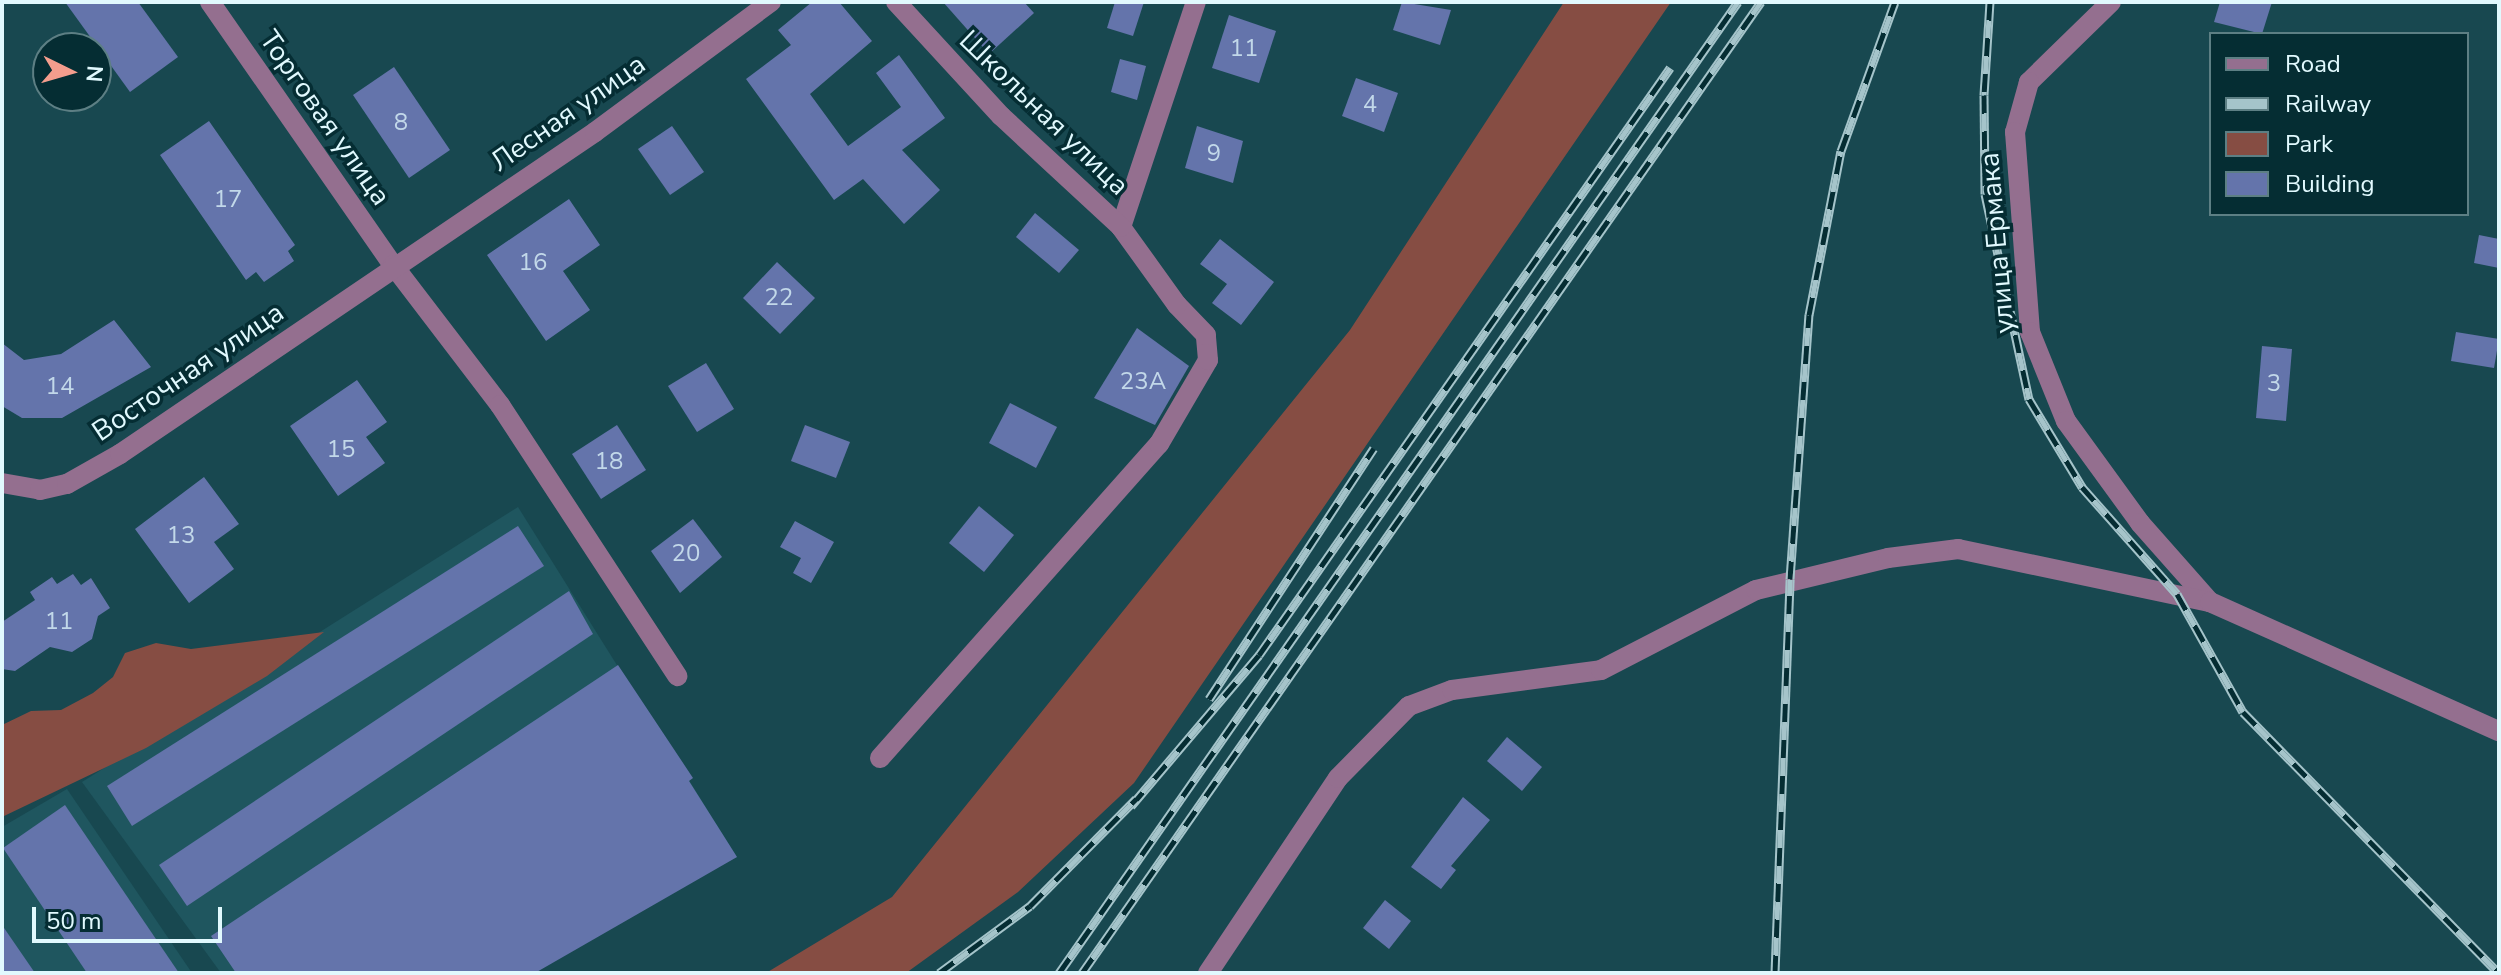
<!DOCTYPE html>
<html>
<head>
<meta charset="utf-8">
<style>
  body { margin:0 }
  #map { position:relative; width:2501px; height:975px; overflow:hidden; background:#184850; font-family:"Nunito Sans",sans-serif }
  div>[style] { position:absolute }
  .built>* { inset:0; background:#1f565f }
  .green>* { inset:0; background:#864d43 }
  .building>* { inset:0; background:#6474ab }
  .minor>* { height:20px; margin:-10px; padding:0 10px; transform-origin:10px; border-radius:10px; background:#946f8f }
  .rail>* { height:9px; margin-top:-4.5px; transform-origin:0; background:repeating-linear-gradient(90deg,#052d33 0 18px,#a5c4ca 0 36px); box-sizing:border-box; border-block:2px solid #a5c4ca }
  span { translate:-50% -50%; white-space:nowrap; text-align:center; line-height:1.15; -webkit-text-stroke:7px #052d33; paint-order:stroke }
  .number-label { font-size:24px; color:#c2d8e9 }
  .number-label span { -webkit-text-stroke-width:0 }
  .street-label { font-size:28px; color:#e1f9fe }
  .frame { position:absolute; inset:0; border:4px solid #e1f9fe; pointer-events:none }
  .legend { position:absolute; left:2209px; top:32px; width:260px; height:184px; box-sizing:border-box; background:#052d33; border:2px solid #5d7f84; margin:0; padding:10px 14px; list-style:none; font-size:24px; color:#e1f9fe }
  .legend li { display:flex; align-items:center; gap:16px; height:40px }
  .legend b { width:40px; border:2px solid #5d7f84 }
  .north { position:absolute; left:32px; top:32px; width:80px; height:80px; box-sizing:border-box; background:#052d33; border:2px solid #5d7f84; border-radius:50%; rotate:95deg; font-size:22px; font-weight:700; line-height:32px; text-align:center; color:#e1f9fe }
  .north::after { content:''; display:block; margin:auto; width:28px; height:36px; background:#f49d8d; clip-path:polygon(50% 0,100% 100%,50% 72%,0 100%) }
  .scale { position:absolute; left:32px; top:907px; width:190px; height:36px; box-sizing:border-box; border:4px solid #e1f9fe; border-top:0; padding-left:10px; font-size:24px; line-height:28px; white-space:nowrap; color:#e1f9fe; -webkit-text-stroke:6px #052d33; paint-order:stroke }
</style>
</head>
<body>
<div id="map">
  <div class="built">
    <div style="clip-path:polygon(518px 507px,737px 857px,513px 973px,221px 973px,82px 782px)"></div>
    <div style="clip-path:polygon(67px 789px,192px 973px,2px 973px,2px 827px)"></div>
  </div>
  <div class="green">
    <div style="clip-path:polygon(1564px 2px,1671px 2px,1134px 783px,1018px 892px,906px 973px,766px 973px,892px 897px,1350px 330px)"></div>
    <div style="clip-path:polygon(324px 632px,267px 676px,146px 748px,2px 817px,2px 725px,31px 711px,61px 710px,93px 693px,113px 677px,125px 653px,156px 643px,191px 649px)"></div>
  </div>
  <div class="building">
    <div style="clip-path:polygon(65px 2px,138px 2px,178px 57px,130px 92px)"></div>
    <div style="clip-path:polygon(812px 2px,839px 2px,872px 41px,810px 94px,848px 146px,901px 107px,876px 73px,899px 55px,945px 118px,902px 150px,940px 190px,904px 224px,863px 179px,834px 200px,746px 79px,791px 45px,778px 30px)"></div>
    <div style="clip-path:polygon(943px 2px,1024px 2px,1034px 13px,989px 54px)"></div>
    <div style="clip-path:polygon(1115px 2px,1144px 2px,1133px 36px,1107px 28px)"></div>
    <div style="clip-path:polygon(1402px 2px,1451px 10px,1440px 45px,1393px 30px)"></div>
    <div style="clip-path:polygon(2220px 2px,2272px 2px,2262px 34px,2214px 22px)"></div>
    <div style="clip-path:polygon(1229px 15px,1276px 31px,1259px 83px,1212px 68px)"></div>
    <div style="clip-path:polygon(1120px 59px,1146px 66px,1137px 100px,1111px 92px)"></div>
    <div style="clip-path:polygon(394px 67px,450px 150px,409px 178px,353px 95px)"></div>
    <div style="clip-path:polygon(1356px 78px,1398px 93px,1384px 132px,1342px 116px)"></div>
    <div style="clip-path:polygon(209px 121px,295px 245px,288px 251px,294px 261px,264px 282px,256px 272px,246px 280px,160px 155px)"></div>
    <div style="clip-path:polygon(672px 126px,704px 172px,670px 195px,638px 149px)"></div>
    <div style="clip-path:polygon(1197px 126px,1243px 141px,1233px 183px,1185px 168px)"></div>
    <div style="clip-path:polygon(569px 199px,600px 245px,563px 271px,590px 310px,546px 341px,487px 255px)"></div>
    <div style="clip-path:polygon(1035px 213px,1079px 250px,1059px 273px,1016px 237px)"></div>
    <div style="clip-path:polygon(2479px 235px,2499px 239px,2499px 268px,2474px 263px)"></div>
    <div style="clip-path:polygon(1220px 239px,1274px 282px,1241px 325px,1212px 303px,1227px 284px,1200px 264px)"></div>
    <div style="clip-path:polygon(777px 262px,815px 298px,780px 334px,743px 298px)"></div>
    <div style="clip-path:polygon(114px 320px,151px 367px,62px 418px,22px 418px,2px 406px,2px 343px,24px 360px,61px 354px)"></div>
    <div style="clip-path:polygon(1137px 328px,1189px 366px,1155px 425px,1094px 398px)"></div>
    <div style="clip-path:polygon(2456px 332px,2499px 339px,2494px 368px,2451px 361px)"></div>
    <div style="clip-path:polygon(2262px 346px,2292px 349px,2286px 421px,2256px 418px)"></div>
    <div style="clip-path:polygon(706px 363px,734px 409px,697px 432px,668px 386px)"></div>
    <div style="clip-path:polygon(357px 380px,387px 422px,366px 437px,385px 463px,338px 496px,290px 426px)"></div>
    <div style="clip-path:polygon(1010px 403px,1057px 427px,1036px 468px,989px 443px)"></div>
    <div style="clip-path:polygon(617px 425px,646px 470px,601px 499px,572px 454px)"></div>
    <div style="clip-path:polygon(805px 425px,850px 442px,836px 478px,791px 461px)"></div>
    <div style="clip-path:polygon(204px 477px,239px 524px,214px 542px,234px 569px,189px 603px,135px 529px)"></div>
    <div style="clip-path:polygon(979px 506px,1014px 535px,984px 572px,949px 543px)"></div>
    <div style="clip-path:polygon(693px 519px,722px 557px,680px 593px,651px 551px)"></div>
    <div style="clip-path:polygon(795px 521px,834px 542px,811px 583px,793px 573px,801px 558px,780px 547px)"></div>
    <div style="clip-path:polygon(518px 526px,544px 566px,132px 826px,107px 786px)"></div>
    <div style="clip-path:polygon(73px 574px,81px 585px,91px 578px,110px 608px,98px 616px,92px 639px,72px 652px,50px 647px,15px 671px,2px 669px,2px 622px,35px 600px,30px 592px,52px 577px,57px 584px)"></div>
    <div style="clip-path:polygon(569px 591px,593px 634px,187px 906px,159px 865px)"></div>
    <div style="clip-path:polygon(618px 665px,693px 778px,689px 781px,737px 857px,535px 973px,236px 973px,211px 936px)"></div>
    <div style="clip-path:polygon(1507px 737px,1542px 767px,1522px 791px,1487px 761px)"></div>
    <div style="clip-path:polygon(1463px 797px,1490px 820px,1451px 866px,1456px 870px,1441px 889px,1411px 867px)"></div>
    <div style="clip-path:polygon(65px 805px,179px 973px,87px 973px,3px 848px)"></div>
    <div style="clip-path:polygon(1385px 900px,1411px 921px,1389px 949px,1363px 928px)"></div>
    <div style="clip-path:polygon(2px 925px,35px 973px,2px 973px)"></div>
  </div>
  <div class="minor">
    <div style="left:210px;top:2px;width:320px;rotate:55.2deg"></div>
    <div style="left:393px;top:265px;width:176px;rotate:52.6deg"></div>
    <div style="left:500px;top:405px;width:324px;rotate:56.8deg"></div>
    <div style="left:2111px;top:2px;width:115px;rotate:135.7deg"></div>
    <div style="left:2029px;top:82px;width:52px;rotate:105.6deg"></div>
    <div style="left:2015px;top:132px;width:201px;rotate:85.7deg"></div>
    <div style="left:2030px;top:332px;width:96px;rotate:68deg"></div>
    <div style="left:2066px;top:421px;width:126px;rotate:54deg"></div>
    <div style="left:2140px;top:523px;width:106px;rotate:48.5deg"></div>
    <div style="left:1121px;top:227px;width:237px;rotate:-71.6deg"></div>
    <div style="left:2px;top:483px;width:39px;rotate:10deg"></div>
    <div style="left:40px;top:490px;width:28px;rotate:-13deg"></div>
    <div style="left:67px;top:484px;width:61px;rotate:-29.5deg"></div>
    <div style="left:120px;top:454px;width:574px;rotate:-34.13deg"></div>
    <div style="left:595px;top:132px;width:219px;rotate:-36.5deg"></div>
    <div style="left:880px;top:758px;width:420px;rotate:-48.4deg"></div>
    <div style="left:1159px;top:444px;width:97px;rotate:-59.7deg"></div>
    <div style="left:1208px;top:360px;width:25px;rotate:-95deg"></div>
    <div style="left:1206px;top:335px;width:42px;rotate:-134deg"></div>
    <div style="left:1177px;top:305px;width:96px;rotate:-125.7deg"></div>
    <div style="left:1121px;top:227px;width:163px;rotate:-137.2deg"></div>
    <div style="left:1001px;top:116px;width:155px;rotate:-132.6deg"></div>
    <div style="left:1208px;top:973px;width:234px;rotate:-56.3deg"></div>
    <div style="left:1338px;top:778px;width:101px;rotate:-45.4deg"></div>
    <div style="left:1409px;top:706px;width:46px;rotate:-20.4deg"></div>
    <div style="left:1452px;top:690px;width:150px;rotate:-7.6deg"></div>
    <div style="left:1601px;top:670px;width:174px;rotate:-27.3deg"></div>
    <div style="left:1756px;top:590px;width:136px;rotate:-13.6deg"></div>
    <div style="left:1888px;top:558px;width:71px;rotate:-7.3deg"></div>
    <div style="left:1958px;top:549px;width:258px;rotate:11.9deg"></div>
    <div style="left:2210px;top:602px;width:316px;rotate:24.1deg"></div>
  </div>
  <div class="rail">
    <div style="left:1990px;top:2px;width:93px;rotate:93.7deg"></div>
    <div style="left:1984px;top:95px;width:99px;rotate:89.4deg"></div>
    <div style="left:1985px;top:194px;width:210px;rotate:77.9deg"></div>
    <div style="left:2029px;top:399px;width:103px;rotate:58.9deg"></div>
    <div style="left:2082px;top:487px;width:143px;rotate:48.4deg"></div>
    <div style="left:2177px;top:594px;width:135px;rotate:60.8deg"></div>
    <div style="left:2243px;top:712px;width:366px;rotate:45.6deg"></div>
    <div style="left:1209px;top:699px;width:300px;rotate:-56.7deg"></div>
    <div style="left:1131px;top:806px;width:198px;rotate:-49.7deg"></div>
    <div style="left:1259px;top:655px;width:717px;rotate:-55deg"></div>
    <div style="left:939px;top:973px;width:113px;rotate:-36.4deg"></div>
    <div style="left:1030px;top:906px;width:151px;rotate:-45.3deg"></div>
    <div style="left:1059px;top:973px;width:1185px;rotate:-55.04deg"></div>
    <div style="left:1082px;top:973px;width:1185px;rotate:-55.04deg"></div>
    <div style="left:1775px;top:973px;width:394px;rotate:-87.8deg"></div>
    <div style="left:1790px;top:579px;width:265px;rotate:-85.9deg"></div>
    <div style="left:1809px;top:315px;width:167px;rotate:-79deg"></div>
    <div style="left:1841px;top:151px;width:158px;rotate:-70.1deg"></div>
  </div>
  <div class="number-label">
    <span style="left:1244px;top:49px">11</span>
    <span style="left:1370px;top:105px">4</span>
    <span style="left:401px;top:123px">8</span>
    <span style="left:1214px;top:154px">9</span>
    <span style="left:228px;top:200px">17</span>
    <span style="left:533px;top:263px">16</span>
    <span style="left:779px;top:298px">22</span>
    <span style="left:1143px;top:382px">23А</span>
    <span style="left:2274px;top:384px">3</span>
    <span style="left:60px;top:387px">14</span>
    <span style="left:341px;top:450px">15</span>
    <span style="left:609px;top:462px">18</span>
    <span style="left:181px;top:536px">13</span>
    <span style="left:686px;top:554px">20</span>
    <span style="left:59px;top:622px">11</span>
  </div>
  <div class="street-label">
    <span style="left:568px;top:113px;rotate:-35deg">Лесная улица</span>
    <span style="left:1044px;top:113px;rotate:44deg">Школьная улица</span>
    <span style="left:325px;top:118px;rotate:55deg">Торговая улица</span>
    <span style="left:1997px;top:243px;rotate:-95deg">улица Ермака</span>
    <span style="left:188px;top:372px;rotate:-34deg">Восточная улица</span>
  </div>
  <div class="frame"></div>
  <ul class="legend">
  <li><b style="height:10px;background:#946f8f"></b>Road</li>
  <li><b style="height:10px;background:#a5c4ca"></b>Railway</li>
  <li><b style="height:22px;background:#864d43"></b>Park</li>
  <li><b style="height:22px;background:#6474ab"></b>Building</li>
  </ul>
  <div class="north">N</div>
  <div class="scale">50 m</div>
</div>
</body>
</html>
